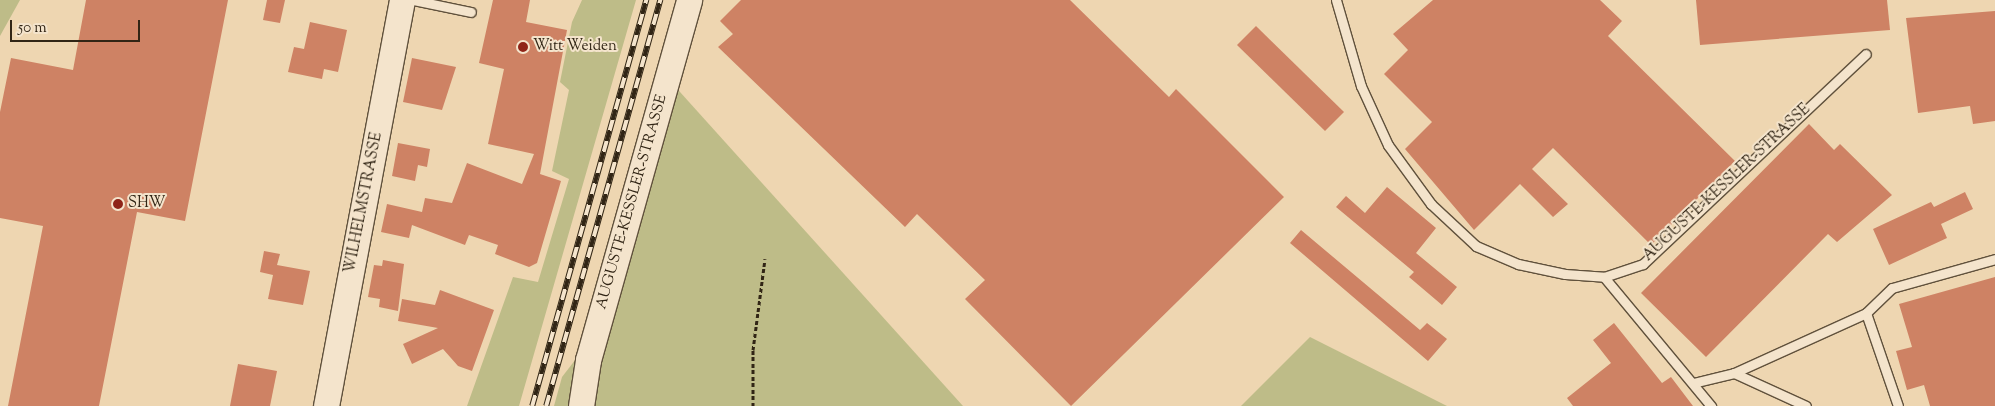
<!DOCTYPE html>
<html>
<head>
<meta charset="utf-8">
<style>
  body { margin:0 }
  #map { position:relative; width:1995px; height:406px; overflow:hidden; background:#eed6b1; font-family:"Sorts Mill Goudy",serif }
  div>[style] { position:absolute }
  .green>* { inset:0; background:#bebc88 }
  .building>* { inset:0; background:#ce8264 }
  .path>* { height:3px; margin-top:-1.5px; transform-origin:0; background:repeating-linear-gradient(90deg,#312515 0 4px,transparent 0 6.5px) }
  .roads { filter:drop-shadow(1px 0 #60513c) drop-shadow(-1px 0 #60513c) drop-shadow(0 1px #60513c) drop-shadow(0 -1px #60513c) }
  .lane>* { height:9px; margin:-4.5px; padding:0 4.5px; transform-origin:4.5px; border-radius:4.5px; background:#f4e4cc }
  .secondary>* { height:25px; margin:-12.5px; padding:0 12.5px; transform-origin:12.5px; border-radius:12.5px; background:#f4e4cc }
  .rail>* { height:5.5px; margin-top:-2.75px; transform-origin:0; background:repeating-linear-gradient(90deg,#f4e4cc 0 11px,#312515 0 22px); box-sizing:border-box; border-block:1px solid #312515 }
  .dots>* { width:14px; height:14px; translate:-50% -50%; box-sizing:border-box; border:2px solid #f4e4cc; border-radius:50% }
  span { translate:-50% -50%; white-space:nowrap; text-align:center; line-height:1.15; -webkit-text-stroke:4px #f4e4cc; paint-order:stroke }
  .poi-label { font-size:15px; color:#312515 }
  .left { translate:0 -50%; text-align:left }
  .street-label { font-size:15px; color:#312515 }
  .scale { position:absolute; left:10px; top:20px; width:130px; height:22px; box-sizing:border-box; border:2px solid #312515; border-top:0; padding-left:6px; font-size:15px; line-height:18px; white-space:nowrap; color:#312515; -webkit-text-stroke:4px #f4e4cc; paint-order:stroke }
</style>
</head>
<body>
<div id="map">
  <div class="green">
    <div style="clip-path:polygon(0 0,20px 0,0 36px)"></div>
    <div style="clip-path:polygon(582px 0,636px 0,519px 406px,467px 406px,513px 277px,538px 282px,569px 179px,552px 171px,569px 90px,560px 82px,572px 22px)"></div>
    <div style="clip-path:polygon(671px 82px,963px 406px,590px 406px,597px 361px)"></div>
    <div style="clip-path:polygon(1310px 337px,1447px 406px,1241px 406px)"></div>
    <div style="clip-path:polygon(579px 355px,571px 406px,554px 406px,562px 377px)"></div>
  </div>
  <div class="building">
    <div style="clip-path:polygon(86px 0,228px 0,185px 221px,137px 212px,99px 406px,8px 406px,43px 226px,0 218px,0 112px,11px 58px,73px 70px)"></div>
    <div style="clip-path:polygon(267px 0,285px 0,280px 23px,263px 20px)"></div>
    <div style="clip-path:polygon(493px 0,530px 0,526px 22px,567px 30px,540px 174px,561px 181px,537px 263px,529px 267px,495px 254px,498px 245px,469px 235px,465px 245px,412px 225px,409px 238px,381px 232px,387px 204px,422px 212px,425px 198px,452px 203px,467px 163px,522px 184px,534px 154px,488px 144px,504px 69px,479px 63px)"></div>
    <div style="clip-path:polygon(741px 0,1070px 0,1169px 97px,1176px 89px,1284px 197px,1071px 406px,965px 299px,985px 280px,917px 214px,905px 227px,718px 47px,733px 34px,720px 21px)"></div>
    <div style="clip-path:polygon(1433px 0,1600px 0,1622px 21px,1608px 36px,1735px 161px,1651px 245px,1553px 148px,1532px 169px,1568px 204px,1553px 217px,1520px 184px,1474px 230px,1405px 149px,1432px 122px,1384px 74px,1408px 50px,1393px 34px)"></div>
    <div style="clip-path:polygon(1696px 0,1887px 0,1890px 30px,1700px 45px)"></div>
    <div style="clip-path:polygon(1995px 11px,1995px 121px,1973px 124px,1970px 106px,1918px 113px,1906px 18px)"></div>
    <div style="clip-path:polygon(310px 22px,347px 30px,338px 72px,324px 69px,322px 79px,288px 72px,294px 47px,304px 49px)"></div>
    <div style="clip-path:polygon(1256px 26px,1344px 112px,1325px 131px,1237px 45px)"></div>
    <div style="clip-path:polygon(412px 58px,456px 67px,442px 110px,403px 102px)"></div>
    <div style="clip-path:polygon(1809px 124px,1834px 150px,1840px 144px,1892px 195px,1837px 242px,1828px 234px,1706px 357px,1641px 293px)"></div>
    <div style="clip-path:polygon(398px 143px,430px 149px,427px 167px,418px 165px,415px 181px,392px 176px)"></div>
    <div style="clip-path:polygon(1387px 187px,1436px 228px,1416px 253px,1457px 287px,1442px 305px,1409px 277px,1414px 272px,1336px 207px,1346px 196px,1365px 213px)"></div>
    <div style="clip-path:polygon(1965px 192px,1973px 209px,1941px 224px,1947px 238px,1889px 265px,1873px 229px,1931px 202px,1934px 207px)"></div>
    <div style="clip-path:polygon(1301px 230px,1420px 330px,1427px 323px,1447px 339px,1428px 361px,1290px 243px)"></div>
    <div style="clip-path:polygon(264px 251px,280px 254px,277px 265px,310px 271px,303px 305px,268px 299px,273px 275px,260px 272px)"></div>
    <div style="clip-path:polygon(383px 260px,404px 264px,398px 311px,379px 307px,380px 299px,368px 297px,374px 265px,382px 266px)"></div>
    <div style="clip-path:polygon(1995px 277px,1995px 406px,1930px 406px,1924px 385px,1907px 390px,1896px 351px,1912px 347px,1899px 304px)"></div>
    <div style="clip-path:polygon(440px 290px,494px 310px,472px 371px,458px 366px,443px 349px,412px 364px,403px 344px,438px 328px,398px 321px,402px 299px,435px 305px)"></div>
    <div style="clip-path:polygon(1614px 323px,1662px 383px,1671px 377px,1693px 406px,1573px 406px,1567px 398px,1611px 363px,1593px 340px)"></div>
    <div style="clip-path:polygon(238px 364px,277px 371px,270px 406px,230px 406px)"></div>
  </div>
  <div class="path">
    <div style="left:753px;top:406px;width:56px;rotate:-90deg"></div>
    <div style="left:753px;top:350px;width:92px;rotate:-82.5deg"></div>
  </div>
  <div class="roads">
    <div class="lane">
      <div style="left:413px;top:0;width:59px;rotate:11.7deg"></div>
      <div style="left:1336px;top:0;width:90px;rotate:73.8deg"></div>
      <div style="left:1361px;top:86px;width:65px;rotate:65.4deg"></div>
      <div style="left:1388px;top:145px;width:73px;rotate:53.9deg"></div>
      <div style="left:1431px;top:204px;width:62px;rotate:43deg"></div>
      <div style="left:1476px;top:246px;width:46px;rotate:23.2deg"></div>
      <div style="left:1518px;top:264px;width:48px;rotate:12deg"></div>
      <div style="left:1565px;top:274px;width:39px;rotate:4deg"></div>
      <div style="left:1604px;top:277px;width:41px;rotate:-18.4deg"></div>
      <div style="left:1643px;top:264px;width:306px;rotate:-43.3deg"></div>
      <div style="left:1604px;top:277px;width:168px;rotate:50.3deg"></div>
      <div style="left:1866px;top:313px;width:36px;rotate:-44deg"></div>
      <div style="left:1892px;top:288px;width:107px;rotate:-15.7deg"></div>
      <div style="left:1734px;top:373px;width:79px;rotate:24.6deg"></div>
      <div style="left:1693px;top:383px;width:42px;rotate:-13.7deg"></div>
      <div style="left:1734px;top:373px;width:145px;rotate:-24.4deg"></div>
      <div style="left:1866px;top:313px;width:98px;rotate:71deg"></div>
    </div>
    <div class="secondary">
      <div style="left:326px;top:406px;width:413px;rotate:-79.4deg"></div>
      <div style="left:581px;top:406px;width:47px;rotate:-81.3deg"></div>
      <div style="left:588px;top:360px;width:374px;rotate:-74.3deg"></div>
    </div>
  </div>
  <div class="rail">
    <div style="left:532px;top:406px;width:422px;rotate:-74.3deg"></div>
    <div style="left:546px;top:406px;width:422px;rotate:-74.3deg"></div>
  </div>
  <div class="dots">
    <div style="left:523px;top:47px;background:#8f2418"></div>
    <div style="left:118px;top:204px;background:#8f2418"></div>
  </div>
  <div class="poi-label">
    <span class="left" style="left:533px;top:47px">Witt Weiden</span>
    <span class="left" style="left:128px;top:204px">SHW</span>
  </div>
  <div class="street-label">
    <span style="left:1727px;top:183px;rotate:-43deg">AUGUSTE-KESSLER-STRASSE</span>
    <span style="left:632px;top:202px;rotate:-74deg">AUGUSTE-KESSLER-STRASSE</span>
    <span style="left:364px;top:203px;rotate:-79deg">WILHELMSTRASSE</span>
  </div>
  <div class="scale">50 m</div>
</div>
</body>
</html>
